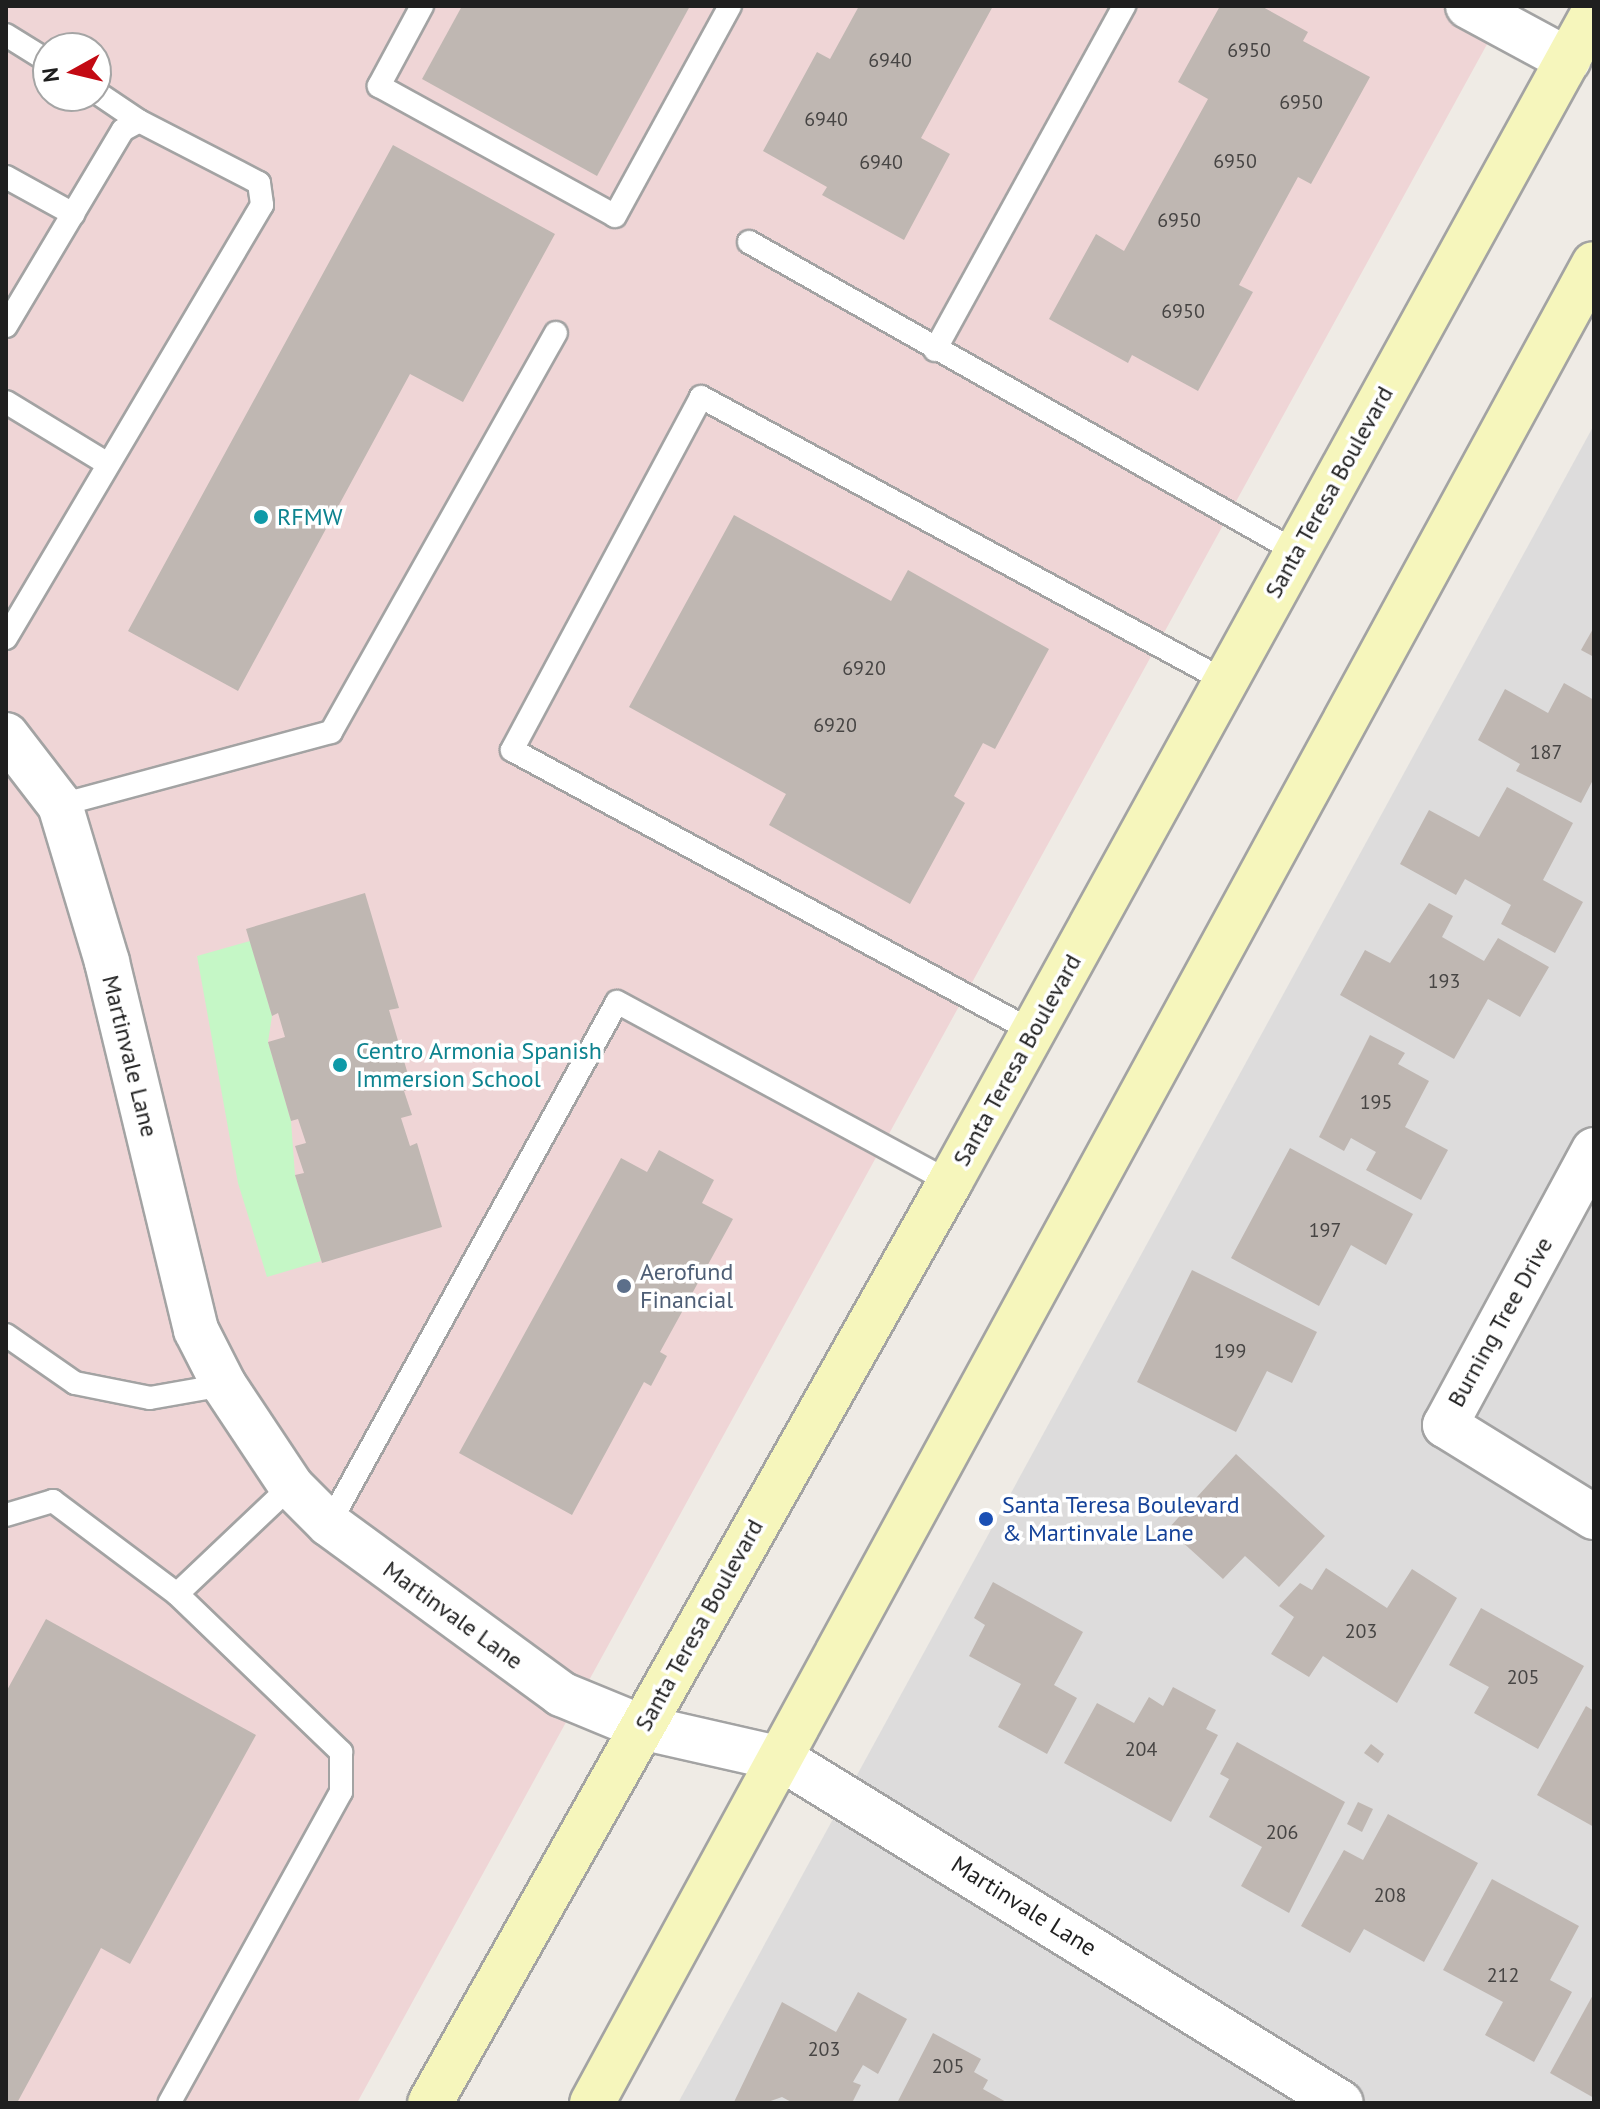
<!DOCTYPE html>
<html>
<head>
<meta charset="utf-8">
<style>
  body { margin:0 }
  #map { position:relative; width:1600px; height:2109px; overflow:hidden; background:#efebe5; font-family:"PT Sans",sans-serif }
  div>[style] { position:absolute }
  .residential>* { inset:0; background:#dddcdc }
  .commercial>* { inset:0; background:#efd5d6 }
  .park>* { inset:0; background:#c5f7c6 }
  .building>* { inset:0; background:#bfb7b2 }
  .roads { filter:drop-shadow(2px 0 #a3a3a3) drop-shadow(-2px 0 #a3a3a3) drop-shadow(0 2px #a3a3a3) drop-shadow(0 -2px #a3a3a3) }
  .service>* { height:22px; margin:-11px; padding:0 11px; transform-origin:11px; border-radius:11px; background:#fff }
  .minor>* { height:44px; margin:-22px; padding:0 22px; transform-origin:22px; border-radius:22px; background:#fff }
  .secondary>* { height:44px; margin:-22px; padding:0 22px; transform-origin:22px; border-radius:22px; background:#f6f6bc }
  .dots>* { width:22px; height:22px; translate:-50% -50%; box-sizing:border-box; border:4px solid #fff; border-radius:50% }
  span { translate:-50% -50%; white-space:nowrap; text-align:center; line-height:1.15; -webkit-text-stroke:7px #fff; paint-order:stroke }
  .number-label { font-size:20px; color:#474544 }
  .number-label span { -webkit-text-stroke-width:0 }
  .street-label { font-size:24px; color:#1f1f1f }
  .culture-label { font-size:24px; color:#0d838f }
  .left { translate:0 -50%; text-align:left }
  .service-label { font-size:24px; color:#4e5e75 }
  .transit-label { font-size:24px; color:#164399 }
  .frame { position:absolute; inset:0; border:8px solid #1f1f1f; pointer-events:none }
  .north { position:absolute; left:32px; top:32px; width:80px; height:80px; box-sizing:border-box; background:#fff; border:2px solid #a5a5a5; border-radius:50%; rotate:262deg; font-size:22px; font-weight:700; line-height:32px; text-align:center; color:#1f1f1f }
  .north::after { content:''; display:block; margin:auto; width:28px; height:36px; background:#c30a13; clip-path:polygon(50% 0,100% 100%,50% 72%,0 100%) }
</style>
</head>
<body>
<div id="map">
  <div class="residential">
    <div style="clip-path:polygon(1594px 425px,1594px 2103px,678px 2103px)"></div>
  </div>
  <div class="commercial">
    <div style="clip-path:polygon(evenodd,6px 6px,1508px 6px,357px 2103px,6px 2103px,6px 6px,48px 48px,96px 48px,96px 96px,48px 96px,48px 48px)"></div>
  </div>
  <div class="park">
    <div style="clip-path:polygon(250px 941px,272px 1016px,268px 1042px,291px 1121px,295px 1175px,321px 1261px,267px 1277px,238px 1183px,197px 956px)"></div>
  </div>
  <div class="building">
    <div style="clip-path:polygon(462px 6px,690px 6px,597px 176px,422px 79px)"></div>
    <div style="clip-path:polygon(859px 6px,993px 6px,921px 138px,950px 154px,904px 240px,822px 195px,827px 187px,763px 151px,817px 52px,830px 59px)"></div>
    <div style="clip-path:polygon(1220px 6px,1261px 6px,1308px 32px,1303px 41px,1370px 77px,1311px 184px,1298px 177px,1239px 285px,1253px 292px,1198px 391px,1132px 355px,1128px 363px,1049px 319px,1096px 234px,1124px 251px,1208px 99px,1178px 82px)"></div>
    <div style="clip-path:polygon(393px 145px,555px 234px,463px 402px,410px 374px,238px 691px,128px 631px)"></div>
    <div style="clip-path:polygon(734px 515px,891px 601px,908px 570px,1049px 649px,995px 749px,983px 743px,954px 796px,965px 803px,910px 904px,769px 825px,786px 794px,629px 707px)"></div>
    <div style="clip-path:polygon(1594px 627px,1594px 657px,1581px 650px)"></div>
    <div style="clip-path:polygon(1564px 683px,1594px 700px,1594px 778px,1581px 803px,1516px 771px,1520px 764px,1478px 740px,1505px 689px,1548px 713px)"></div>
    <div style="clip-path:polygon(1507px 787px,1573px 823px,1543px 880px,1583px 902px,1555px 953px,1501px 924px,1511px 905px,1465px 879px,1456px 895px,1400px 864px,1429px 810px,1479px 837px)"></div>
    <div style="clip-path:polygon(365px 893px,399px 1008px,389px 1010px,412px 1088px,404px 1091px,412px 1115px,401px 1118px,410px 1146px,417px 1143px,442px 1227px,322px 1263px,295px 1175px,304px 1173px,295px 1146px,306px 1143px,298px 1119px,291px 1121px,268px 1042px,285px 1037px,278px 1013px,272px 1016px,246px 929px)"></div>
    <div style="clip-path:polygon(1429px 903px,1453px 916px,1442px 937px,1484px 961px,1498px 938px,1549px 967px,1520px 1017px,1488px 999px,1454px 1059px,1340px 995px,1365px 950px,1390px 963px)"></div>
    <div style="clip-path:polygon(1370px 1035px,1405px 1053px,1398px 1064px,1429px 1081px,1405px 1127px,1448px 1150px,1421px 1200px,1366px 1170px,1376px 1152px,1351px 1138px,1344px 1151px,1319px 1137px)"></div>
    <div style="clip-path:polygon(1290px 1148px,1413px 1214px,1386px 1265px,1351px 1245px,1319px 1306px,1231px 1258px)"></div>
    <div style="clip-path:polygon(659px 1150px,714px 1180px,702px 1203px,733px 1219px,660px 1352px,667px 1356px,651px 1386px,644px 1382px,572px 1515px,459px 1453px,621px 1158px,647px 1172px)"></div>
    <div style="clip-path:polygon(1192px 1270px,1317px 1332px,1292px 1383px,1267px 1371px,1236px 1432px,1137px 1382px)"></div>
    <div style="clip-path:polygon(1236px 1454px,1325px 1536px,1279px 1587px,1245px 1556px,1223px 1579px,1168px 1529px)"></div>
    <div style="clip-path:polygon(1326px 1568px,1387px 1608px,1412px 1569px,1457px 1598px,1397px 1703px,1323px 1656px,1309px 1677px,1271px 1654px,1294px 1617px,1279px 1606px,1300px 1583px,1312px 1590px)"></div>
    <div style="clip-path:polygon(993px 1582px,1083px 1632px,1054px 1685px,1077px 1698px,1047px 1754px,998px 1727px,1021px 1684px,969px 1656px,985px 1625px,974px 1618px)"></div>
    <div style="clip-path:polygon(1481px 1608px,1584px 1666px,1538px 1749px,1474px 1713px,1489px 1687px,1449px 1665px)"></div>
    <div style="clip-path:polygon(46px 1619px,256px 1735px,130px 1964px,101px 1948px,17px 2103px,6px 2103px,6px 1692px)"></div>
    <div style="clip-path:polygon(1173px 1687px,1216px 1710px,1206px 1729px,1218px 1735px,1171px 1822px,1064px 1763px,1097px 1703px,1134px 1723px,1149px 1697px,1163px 1706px)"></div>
    <div style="clip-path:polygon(1586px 1706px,1594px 1711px,1594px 1827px,1537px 1795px)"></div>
    <div style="clip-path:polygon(1237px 1742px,1345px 1802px,1289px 1913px,1241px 1886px,1262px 1847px,1209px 1817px,1229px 1779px,1220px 1774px)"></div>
    <div style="clip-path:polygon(1371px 1744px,1384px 1754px,1378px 1763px,1364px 1753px)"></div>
    <div style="clip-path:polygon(1358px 1802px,1373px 1809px,1362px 1832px,1347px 1824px)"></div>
    <div style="clip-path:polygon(1388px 1814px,1478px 1863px,1424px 1962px,1364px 1929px,1350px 1953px,1301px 1926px,1344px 1850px,1363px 1860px)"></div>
    <div style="clip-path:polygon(1492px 1879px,1579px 1926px,1550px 1980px,1572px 1992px,1534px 2062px,1485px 2035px,1503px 2002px,1443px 1970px)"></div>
    <div style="clip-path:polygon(858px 1992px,907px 2019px,878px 2074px,863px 2065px,853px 2082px,861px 2085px,852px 2103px,793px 2103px,782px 2097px,765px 2103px,734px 2102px,782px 2002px,836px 2032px)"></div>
    <div style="clip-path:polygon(1594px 1993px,1594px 2098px,1550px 2073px)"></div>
    <div style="clip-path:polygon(933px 2033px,981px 2059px,974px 2072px,988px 2080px,983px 2089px,1008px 2103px,897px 2103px)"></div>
  </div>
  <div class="roads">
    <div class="service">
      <div style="left:422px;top:6px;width:91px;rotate:118.3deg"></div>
      <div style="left:379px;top:86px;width:269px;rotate:28.8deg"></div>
      <div style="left:615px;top:216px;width:239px;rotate:-61.3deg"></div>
      <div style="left:6px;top:35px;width:49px;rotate:31.8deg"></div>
      <div style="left:96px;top:92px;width:52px;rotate:34deg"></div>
      <div style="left:6px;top:177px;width:77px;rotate:28.9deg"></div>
      <div style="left:749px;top:242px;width:627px;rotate:29.51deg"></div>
      <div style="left:6px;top:326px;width:228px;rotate:-59.2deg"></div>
      <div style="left:123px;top:130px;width:18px;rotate:-29deg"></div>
      <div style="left:139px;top:121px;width:135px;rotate:27.3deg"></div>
      <div style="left:259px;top:183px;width:22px;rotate:82deg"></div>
      <div style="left:262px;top:205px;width:503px;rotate:120.59deg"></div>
      <div style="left:935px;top:350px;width:393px;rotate:-61.2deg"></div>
      <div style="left:6px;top:402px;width:119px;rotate:31.3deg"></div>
      <div style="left:60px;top:805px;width:281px;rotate:-15.1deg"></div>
      <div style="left:331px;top:732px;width:458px;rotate:-60.6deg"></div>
      <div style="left:1032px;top:1031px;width:591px;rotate:-151.61deg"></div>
      <div style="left:512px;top:750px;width:400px;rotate:-61.8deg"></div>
      <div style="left:701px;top:397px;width:598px;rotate:28.45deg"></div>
      <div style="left:6px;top:1335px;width:84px;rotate:34.8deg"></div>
      <div style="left:75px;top:1383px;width:76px;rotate:11.3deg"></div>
      <div style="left:150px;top:1398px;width:75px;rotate:-10deg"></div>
      <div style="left:6px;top:1515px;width:49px;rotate:-16.6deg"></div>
      <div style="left:53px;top:1501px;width:155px;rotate:36.9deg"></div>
      <div style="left:177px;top:1594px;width:228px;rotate:43.9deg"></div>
      <div style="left:341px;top:1752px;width:40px;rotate:90deg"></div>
      <div style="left:341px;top:1792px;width:355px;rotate:118.9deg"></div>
      <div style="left:329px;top:1524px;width:596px;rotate:-61.11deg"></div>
      <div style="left:617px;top:1002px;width:379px;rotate:28.4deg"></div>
      <div style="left:177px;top:1594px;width:157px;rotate:-43.5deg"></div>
    </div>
    <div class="minor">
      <div style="left:1468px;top:6px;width:114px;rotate:28.4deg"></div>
      <div style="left:6px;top:735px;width:88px;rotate:52.4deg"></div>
      <div style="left:60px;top:805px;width:164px;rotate:73.3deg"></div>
      <div style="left:107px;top:962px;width:379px;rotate:76.4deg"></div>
      <div style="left:196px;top:1330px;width:62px;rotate:63deg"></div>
      <div style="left:224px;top:1385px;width:121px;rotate:56.4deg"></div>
      <div style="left:291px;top:1486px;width:54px;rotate:45deg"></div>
      <div style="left:329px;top:1524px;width:288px;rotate:36.2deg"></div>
      <div style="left:561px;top:1694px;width:87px;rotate:22.4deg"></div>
      <div style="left:641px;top:1727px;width:145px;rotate:12.8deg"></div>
      <div style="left:782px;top:1759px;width:656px;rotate:31.61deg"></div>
      <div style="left:1594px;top:1150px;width:313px;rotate:118.4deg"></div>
      <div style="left:1445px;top:1425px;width:175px;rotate:31.7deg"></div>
    </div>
    <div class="secondary">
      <div style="left:430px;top:2103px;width:1058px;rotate:-60.55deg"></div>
      <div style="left:950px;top:1182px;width:1336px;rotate:-61.17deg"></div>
      <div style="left:592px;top:2103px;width:2094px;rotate:-61.42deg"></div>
    </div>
  </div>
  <div class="dots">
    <div style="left:261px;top:517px;background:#0f9aa8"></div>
    <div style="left:340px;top:1065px;background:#0f9aa8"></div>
    <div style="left:624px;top:1286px;background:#5c6f8a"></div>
    <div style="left:986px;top:1519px;background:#1a4fb4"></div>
  </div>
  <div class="number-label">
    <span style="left:1249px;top:50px">6950</span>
    <span style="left:890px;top:60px">6940</span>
    <span style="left:1301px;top:102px">6950</span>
    <span style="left:826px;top:119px">6940</span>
    <span style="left:1235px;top:161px">6950</span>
    <span style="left:881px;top:162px">6940</span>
    <span style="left:1179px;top:220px">6950</span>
    <span style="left:1183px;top:311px">6950</span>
    <span style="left:864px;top:668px">6920</span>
    <span style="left:835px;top:725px">6920</span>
    <span style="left:1546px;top:752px">187</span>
    <span style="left:1444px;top:981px">193</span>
    <span style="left:1376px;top:1102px">195</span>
    <span style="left:1325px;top:1230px">197</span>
    <span style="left:1230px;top:1351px">199</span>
    <span style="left:1361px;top:1631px">203</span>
    <span style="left:1523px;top:1677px">205</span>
    <span style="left:1141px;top:1749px">204</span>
    <span style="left:1282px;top:1832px">206</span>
    <span style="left:1390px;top:1895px">208</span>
    <span style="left:1503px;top:1975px">212</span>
    <span style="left:824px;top:2049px">203</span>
    <span style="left:948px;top:2066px">205</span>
  </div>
  <div class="street-label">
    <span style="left:1329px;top:492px;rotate:-61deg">Santa Teresa Boulevard</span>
    <span style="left:130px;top:1056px;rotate:76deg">Martinvale Lane</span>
    <span style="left:1017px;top:1060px;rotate:-61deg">Santa Teresa Boulevard</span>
    <span style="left:1500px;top:1322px;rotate:-61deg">Burning Tree Drive</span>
    <span style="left:453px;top:1615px;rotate:36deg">Martinvale Lane</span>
    <span style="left:699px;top:1625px;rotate:-61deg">Santa Teresa Boulevard</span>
    <span style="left:1024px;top:1906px;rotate:32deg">Martinvale Lane</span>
  </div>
  <div class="culture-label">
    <span class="left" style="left:277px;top:517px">RFMW</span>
    <span class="left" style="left:356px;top:1065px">Centro Armonia Spanish<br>Immersion School</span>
  </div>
  <div class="service-label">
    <span class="left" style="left:640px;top:1286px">Aerofund<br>Financial</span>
  </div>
  <div class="transit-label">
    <span class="left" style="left:1002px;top:1519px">Santa Teresa Boulevard<br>&amp; Martinvale Lane</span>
  </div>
  <div class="frame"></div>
  <div class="north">N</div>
</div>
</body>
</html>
